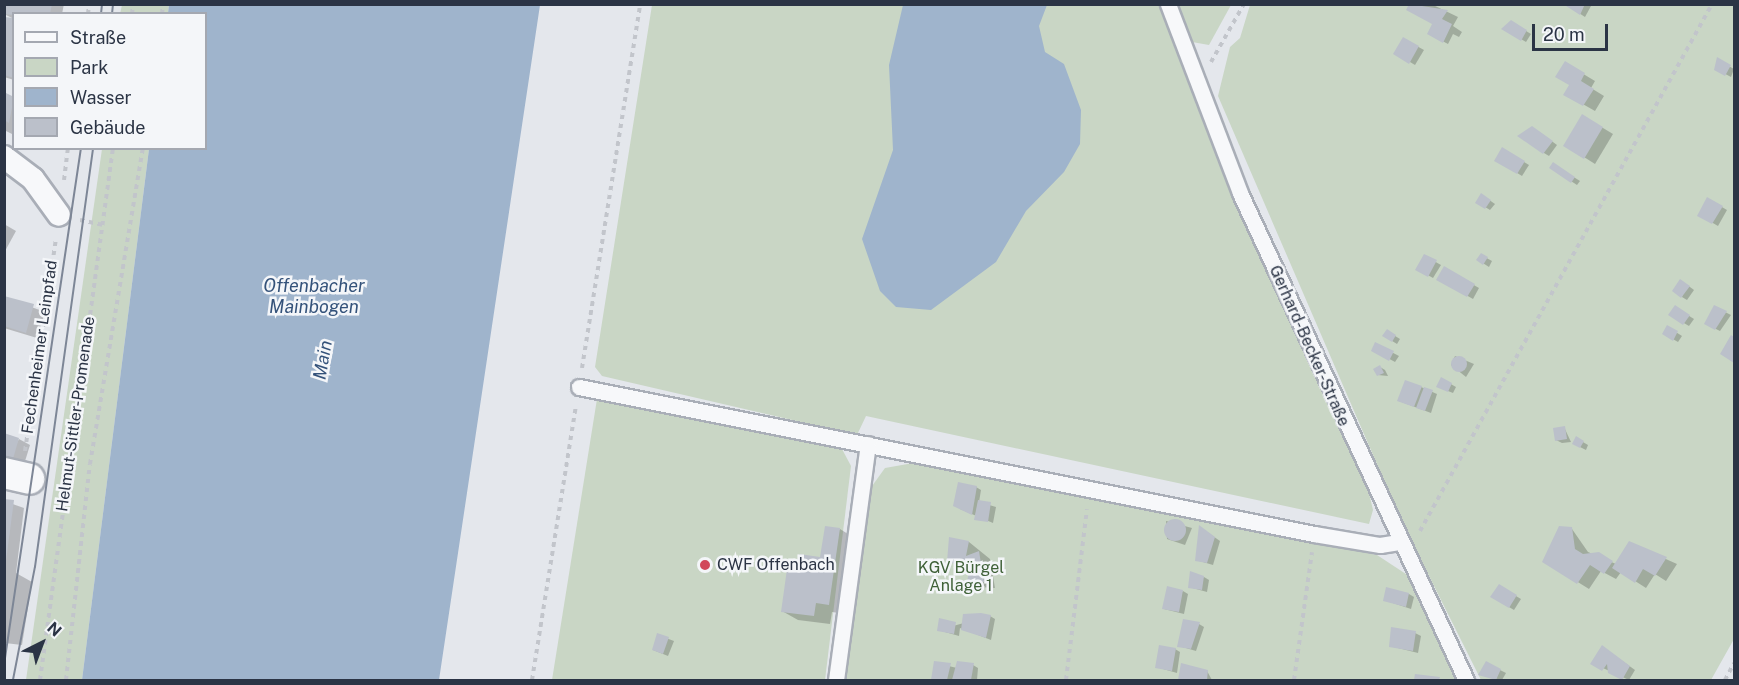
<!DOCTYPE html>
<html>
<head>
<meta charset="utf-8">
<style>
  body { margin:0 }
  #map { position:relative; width:1739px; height:685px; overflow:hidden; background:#e4e7ec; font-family:"Public Sans",sans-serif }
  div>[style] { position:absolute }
  .green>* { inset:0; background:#c9d6c5 }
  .water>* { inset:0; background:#9fb4cc }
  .shadow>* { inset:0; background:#0003 }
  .building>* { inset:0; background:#bbc0ca }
  .round { border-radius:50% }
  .path>* { height:4px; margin-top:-2px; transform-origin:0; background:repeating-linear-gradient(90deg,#c2c5cb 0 4.5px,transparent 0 9px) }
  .roads { filter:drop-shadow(2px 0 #a9aeb7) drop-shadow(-2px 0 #a9aeb7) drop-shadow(0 2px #a9aeb7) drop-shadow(0 -2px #a9aeb7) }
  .service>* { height:15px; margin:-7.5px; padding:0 7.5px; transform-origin:7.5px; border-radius:7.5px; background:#f7f8fa }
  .pedestrian>* { height:22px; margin:-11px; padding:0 11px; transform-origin:11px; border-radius:11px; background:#f7f8fa }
  .minor>* { height:30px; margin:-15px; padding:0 15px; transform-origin:15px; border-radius:15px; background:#f7f8fa }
  .tram>* { height:1.5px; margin:-0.75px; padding:0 0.75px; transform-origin:0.75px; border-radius:0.75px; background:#7d8696 }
  .dots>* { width:16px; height:16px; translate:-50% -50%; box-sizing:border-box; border:3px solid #f4f6f9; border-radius:50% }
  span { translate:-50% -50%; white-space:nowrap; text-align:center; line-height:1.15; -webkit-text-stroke:5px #f4f6f9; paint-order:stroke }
  .street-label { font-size:16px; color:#2b3445 }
  .poi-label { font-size:16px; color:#2b3445 }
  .left { translate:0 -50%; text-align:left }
  .park-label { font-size:16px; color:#3f6138 }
  .water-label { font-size:18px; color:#34527a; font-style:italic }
  .frame { position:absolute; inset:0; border:6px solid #2b3445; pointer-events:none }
  .legend { position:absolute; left:12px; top:12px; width:195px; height:138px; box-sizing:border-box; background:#f4f6f9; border:2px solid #a4a8b1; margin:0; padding:8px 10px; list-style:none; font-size:18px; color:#2b3445 }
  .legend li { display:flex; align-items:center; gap:12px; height:30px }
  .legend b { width:30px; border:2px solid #a4a8b1 }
  .north { position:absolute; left:12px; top:613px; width:60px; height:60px; -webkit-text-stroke:4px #f4f6f9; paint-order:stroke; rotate:42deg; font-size:16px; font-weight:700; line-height:24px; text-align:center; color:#2b3445 }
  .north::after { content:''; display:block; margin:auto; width:21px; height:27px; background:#2b3445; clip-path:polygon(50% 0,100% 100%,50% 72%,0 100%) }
  .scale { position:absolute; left:1532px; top:24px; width:76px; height:27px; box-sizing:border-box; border:3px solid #2b3445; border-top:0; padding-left:8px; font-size:18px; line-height:21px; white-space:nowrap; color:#2b3445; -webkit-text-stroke:4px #f4f6f9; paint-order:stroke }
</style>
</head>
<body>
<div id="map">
  <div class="green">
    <div style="clip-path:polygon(122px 5px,169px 5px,168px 13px,120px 14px)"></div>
    <div style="clip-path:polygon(652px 5px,1162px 5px,1228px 179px,1369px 493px,1373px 510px,1369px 524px,866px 416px,857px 435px,602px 376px,595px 367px)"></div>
    <div style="clip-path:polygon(1178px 5px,1178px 4px,1231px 5px,1209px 45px,1192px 42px)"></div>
    <div style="clip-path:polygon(1250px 5px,1734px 5px,1734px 639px,1711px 680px,1481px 680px,1402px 522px,1218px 96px,1230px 47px,1240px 38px)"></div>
    <div style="clip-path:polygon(102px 149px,149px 149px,82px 680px,26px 680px)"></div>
    <div style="clip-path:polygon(597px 399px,842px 449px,851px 466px,825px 680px,552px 680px)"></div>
    <div style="clip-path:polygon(919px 462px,1377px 555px,1409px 576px,1457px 680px,843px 680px,867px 493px,885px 468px)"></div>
  </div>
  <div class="water">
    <div style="clip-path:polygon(169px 5px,540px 5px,439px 680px,82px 680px,149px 149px,206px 148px,206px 14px,168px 13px)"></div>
    <div style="clip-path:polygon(903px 5px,1047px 5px,1039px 26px,1045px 52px,1064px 64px,1081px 110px,1080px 144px,1064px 172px,1026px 211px,996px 262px,931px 310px,896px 307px,880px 291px,862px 239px,893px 150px,889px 65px)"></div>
  </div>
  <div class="shadow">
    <div style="clip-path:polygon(4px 4px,64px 4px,62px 14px,14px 14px,14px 19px,4px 14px)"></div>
    <div style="clip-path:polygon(1411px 4px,1431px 4px,1458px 17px,1453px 26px,1462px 32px,1459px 37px,1453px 34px,1448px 44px,1429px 34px,1434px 24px)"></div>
    <div style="clip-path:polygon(1565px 4px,1587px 4px,1591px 6px,1585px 17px)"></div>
    <div style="clip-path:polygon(4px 18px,14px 20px,14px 80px,4px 77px)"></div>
    <div style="clip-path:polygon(1511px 22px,1531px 34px,1526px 42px,1504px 29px)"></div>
    <div style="clip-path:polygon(1404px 39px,1424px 50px,1415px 65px,1395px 53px)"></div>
    <div style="clip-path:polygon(1718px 60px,1734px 69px,1731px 77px,1716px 69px)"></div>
    <div style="clip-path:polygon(1565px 63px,1595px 81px,1591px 88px,1604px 96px,1595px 111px,1565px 94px,1571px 84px)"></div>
    <div style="clip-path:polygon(4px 93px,14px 98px,12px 134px,4px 130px)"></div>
    <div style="clip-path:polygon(1583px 116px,1613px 134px,1595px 164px,1565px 145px)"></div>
    <div style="clip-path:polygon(1538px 131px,1557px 145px,1549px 156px,1544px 153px)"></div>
    <div style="clip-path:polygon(1503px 149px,1529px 165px,1522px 176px,1496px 160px)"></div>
    <div style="clip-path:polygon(1553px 164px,1580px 181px,1577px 185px,1551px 168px)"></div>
    <div style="clip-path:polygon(1482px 195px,1495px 204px,1490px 210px,1477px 202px)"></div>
    <div style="clip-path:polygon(1708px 199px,1727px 210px,1718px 226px,1699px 215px)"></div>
    <div style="clip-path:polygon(4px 224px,16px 231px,4px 253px)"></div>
    <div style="clip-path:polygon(1481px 255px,1492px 261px,1489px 267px,1478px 260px)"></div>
    <div style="clip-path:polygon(1425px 256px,1441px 265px,1433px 278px,1417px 269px)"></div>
    <div style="clip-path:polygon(1444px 268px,1479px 288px,1473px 299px,1438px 279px)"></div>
    <div style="clip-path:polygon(1686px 284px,1694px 290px,1687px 300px,1682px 297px)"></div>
    <div style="clip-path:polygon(4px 297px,45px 312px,37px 338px,4px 328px)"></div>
    <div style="clip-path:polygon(1675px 307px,1694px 319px,1689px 326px,1670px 315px)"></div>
    <div style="clip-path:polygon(1715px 307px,1731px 315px,1720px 331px,1706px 324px)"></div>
    <div style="clip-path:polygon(1668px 327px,1682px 336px,1678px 342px,1664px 334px)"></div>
    <div style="clip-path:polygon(1387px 331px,1400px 339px,1397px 344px,1384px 336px)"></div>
    <div style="clip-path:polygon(1376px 344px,1399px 356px,1395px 362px,1373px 350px)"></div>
    <div style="clip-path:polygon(1455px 356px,1474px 364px,1466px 377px,1451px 365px)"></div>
    <div style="clip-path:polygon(1380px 367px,1385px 370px,1388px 376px,1378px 375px)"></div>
    <div style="clip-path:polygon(1442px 379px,1456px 387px,1453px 393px,1443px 389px)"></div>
    <div style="clip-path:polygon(1421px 387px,1437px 394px,1431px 413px,1399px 401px)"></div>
    <div style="clip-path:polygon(1564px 427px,1571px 442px,1562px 443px,1556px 440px)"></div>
    <div style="clip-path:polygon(1576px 438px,1588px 445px,1586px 450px,1574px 444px)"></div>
    <div style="clip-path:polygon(19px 439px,30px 445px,22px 471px,4px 466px)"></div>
    <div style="clip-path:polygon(976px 487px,981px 490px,979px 502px,996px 507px,993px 523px,960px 509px)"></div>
    <div style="clip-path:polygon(4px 501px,24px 508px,16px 573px,32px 582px,22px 645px,5px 643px,4px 649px)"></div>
    <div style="clip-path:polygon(1166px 521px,1192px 528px,1185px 545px,1167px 539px)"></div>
    <div style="clip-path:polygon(1200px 527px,1220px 541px,1213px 565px,1196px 560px)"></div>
    <div style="clip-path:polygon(840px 529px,856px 539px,845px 614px,832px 612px,830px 624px,798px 620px,782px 611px,798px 572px,821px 559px)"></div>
    <div style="clip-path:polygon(1572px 529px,1588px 552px,1616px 564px,1630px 543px,1677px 564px,1666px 581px,1655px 574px,1646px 588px,1621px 572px,1616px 579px,1601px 571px,1589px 589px,1544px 561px)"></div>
    <div style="clip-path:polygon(950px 538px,969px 542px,990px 559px,995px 588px,979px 587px,968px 581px,971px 570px,949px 561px)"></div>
    <div style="clip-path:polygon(1204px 577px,1209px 580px,1207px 592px,1189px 587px)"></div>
    <div style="clip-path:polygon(1499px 586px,1521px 599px,1514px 610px,1492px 597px)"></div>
    <div style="clip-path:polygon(1183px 591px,1188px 594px,1184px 614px,1164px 609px)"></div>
    <div style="clip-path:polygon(1409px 594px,1414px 597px,1411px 609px,1384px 600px)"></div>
    <div style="clip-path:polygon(990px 616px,995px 619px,991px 640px,960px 628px,959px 636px,938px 630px)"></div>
    <div style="clip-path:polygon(1199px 624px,1204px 627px,1196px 651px,1179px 646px)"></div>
    <div style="clip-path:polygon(1415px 633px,1421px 636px,1418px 653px,1390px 646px)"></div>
    <div style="clip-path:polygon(658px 635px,674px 641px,668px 656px,653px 650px)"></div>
    <div style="clip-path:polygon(1175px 649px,1180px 652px,1177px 673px,1156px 667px)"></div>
    <div style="clip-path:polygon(1607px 650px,1635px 670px,1629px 680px,1592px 663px)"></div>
    <div style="clip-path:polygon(936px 663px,957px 668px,973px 665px,978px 668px,977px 680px,934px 680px)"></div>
    <div style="clip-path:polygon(1486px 663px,1506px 673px,1502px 680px,1480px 675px)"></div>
    <div style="clip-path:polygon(1182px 664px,1207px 671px,1212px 680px,1180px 680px)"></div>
  </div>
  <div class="building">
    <div style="clip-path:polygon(4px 4px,52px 4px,50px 14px,14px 15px,4px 14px)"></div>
    <div style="clip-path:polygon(1409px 4px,1448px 10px,1442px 19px,1452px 24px,1443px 43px,1427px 34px,1432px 24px,1406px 10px)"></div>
    <div style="clip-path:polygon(1563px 4px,1585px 4px,1580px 15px)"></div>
    <div style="clip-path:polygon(4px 17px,14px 18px,14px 78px,4px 75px)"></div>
    <div style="clip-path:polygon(1511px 20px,1527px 30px,1521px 41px,1501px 29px)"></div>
    <div style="clip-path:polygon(1403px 37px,1419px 46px,1409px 64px,1393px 54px)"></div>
    <div style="clip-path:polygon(1717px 57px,1731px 65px,1725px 76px,1714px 70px)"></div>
    <div style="clip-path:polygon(1565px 61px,1585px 73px,1581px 81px,1594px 89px,1583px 106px,1563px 95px,1569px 85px,1555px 77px)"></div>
    <div style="clip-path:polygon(4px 92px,14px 97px,9px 123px,4px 120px)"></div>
    <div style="clip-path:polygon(1582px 114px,1603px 127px,1584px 159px,1563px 146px)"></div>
    <div style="clip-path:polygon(1532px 126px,1553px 141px,1543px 154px,1517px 136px)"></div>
    <div style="clip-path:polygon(1502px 147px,1525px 161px,1517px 174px,1494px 161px)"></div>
    <div style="clip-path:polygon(1553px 162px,1575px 177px,1571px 183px,1549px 168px)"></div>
    <div style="clip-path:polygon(1481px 193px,1491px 200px,1485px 209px,1475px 203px)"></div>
    <div style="clip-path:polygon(1707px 197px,1723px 206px,1712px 224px,1697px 216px)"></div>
    <div style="clip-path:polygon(1481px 253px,1488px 257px,1483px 265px,1476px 260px)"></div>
    <div style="clip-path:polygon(1424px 254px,1437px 260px,1428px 277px,1415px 270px)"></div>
    <div style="clip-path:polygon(1444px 266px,1475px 284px,1467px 297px,1436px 280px)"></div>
    <div style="clip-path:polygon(1680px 279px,1690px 286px,1681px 298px,1672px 291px)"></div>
    <div style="clip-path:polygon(4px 296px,34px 304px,26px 333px,4px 326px)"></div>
    <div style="clip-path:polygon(1675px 305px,1690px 315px,1683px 325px,1668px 315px)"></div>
    <div style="clip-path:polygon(1714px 305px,1727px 311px,1715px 330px,1704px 324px)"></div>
    <div style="clip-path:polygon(1667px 325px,1678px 331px,1673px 341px,1662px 334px)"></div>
    <div style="clip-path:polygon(1387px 329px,1396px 335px,1392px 342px,1382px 336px)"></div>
    <div style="clip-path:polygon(1731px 335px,1734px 337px,1734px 363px,1720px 354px)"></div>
    <div style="clip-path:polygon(1375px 342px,1394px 351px,1389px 361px,1371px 351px)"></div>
    <div class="round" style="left:1451px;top:356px;width:16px;height:16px"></div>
    <div style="clip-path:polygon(1380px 365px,1384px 373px,1377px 376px,1373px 369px)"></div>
    <div style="clip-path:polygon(1441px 377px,1452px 383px,1448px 392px,1436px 387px)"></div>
    <div style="clip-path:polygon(1405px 380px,1422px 386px,1414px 407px,1397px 401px)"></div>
    <div style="clip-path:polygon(1424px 387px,1433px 390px,1425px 411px,1416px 408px)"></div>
    <div style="clip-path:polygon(1565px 426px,1567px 439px,1555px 441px,1553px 428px)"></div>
    <div style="clip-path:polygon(4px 433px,19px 438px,11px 466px,4px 464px)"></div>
    <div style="clip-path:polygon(1576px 436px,1584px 441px,1580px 448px,1572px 444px)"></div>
    <div style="clip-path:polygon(958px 482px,977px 486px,972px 515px,953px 506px)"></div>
    <div style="clip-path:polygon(4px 499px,14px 500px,6px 561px,4px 561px)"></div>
    <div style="clip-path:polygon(978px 500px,991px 502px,988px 522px,974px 520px)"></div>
    <div class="round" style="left:1164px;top:519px;width:22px;height:22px"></div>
    <div style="clip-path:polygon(1199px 525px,1215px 537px,1207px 563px,1195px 561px)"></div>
    <div style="clip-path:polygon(825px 526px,840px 528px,829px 605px,816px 603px,814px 616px,781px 612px,787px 569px,797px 570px,799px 554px,820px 557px)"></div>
    <div style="clip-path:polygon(1559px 526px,1572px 527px,1575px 549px,1583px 554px,1599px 552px,1613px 561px,1604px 574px,1590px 565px,1577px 584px,1542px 562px)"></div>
    <div style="clip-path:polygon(949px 537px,969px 541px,966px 556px,979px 551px,984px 582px,967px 582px,970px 567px,947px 562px)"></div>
    <div style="clip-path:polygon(1629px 541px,1667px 557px,1655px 576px,1643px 569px,1635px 583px,1612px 568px)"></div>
    <div style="clip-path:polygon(1190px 571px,1204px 576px,1202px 590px,1188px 588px)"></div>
    <div style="clip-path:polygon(1499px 584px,1517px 595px,1509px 608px,1490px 597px)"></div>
    <div style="clip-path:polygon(1167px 586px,1183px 590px,1179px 612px,1162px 609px)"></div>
    <div style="clip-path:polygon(1386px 587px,1409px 593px,1406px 607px,1383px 601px)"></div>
    <div style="clip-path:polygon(981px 613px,991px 615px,986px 638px,961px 630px,963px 614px)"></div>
    <div style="clip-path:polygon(939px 618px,956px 622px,954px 634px,937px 631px)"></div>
    <div style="clip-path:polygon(1183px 619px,1200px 622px,1191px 649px,1177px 647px)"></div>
    <div style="clip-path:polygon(1391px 627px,1416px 631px,1413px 651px,1389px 647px)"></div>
    <div style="clip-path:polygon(657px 633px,669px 637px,663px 654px,652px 650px)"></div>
    <div style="clip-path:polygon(1159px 645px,1176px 648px,1172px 671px,1155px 668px)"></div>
    <div style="clip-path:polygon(1602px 645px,1630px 666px,1622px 680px,1608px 673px,1607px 664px,1602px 671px,1590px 664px)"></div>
    <div style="clip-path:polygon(934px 661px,951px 663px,947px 680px,931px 680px)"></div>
    <div style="clip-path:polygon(957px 661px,974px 663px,971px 680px,952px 680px)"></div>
    <div style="clip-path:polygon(1486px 661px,1501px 669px,1496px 680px,1478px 675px)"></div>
    <div style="clip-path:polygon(1181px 663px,1208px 670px,1207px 680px,1178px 680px)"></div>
    <div style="clip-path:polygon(1415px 674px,1440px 677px,1439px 680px,1414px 680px)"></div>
  </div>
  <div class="path">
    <div style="left:88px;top:14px;width:10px;rotate:-84deg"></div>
    <div style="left:132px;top:14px;width:10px;rotate:-84deg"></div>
    <div style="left:162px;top:14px;width:10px;rotate:-84deg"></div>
    <div style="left:1211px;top:62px;width:67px;rotate:-60.4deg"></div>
    <div style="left:64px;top:180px;width:32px;rotate:-83deg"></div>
    <div style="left:80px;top:220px;width:24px;rotate:12deg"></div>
    <div style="left:582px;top:368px;width:369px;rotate:-80.9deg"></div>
    <div style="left:25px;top:451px;width:215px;rotate:-81.7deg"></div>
    <div style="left:1420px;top:531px;width:602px;rotate:-61.01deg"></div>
    <div style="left:40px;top:680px;width:537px;rotate:-82.19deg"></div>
    <div style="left:66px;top:680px;width:217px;rotate:-83.7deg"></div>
    <div style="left:90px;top:464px;width:320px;rotate:-80.5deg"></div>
    <div style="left:532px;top:680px;width:278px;rotate:-80.9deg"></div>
    <div style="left:1066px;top:680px;width:172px;rotate:-83deg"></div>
    <div style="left:1294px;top:680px;width:129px;rotate:-82deg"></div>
    <div style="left:1725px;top:680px;width:19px;rotate:-62deg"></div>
  </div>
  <div class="roads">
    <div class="service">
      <div style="left:1168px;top:4px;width:202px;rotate:69.1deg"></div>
      <div style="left:1240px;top:193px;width:537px;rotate:65.11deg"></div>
      <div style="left:579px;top:387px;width:750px;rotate:11.31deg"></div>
      <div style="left:1314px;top:534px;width:67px;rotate:9.5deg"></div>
      <div style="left:1380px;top:545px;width:19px;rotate:-9deg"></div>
      <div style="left:836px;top:680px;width:238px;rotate:-82.3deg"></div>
    </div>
    <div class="pedestrian">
      <div style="left:4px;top:157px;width:36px;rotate:37deg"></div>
      <div style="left:33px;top:179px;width:44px;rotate:54.2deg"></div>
    </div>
    <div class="minor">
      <div style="left:4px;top:473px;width:26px;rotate:13deg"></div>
    </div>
  </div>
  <div class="tram">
    <div style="left:101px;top:14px;width:10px;rotate:-84deg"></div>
    <div style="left:112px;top:14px;width:10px;rotate:-84deg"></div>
    <div style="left:4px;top:665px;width:523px;rotate:-81.53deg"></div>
    <div style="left:13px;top:680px;width:115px;rotate:-79deg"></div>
    <div style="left:35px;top:567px;width:423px;rotate:-82.1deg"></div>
  </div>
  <div class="dots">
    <div style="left:705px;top:565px;background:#d1495b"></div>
  </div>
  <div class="street-label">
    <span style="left:1309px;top:346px;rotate:66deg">Gerhard-Becker-Straße</span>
    <span style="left:40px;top:347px;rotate:-82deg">Fechenheimer Leinpfad</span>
    <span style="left:76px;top:414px;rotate:-82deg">Helmut-Sittler-Promenade</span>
  </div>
  <div class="poi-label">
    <span class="left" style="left:717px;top:565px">CWF Offenbach</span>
  </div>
  <div class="park-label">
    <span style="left:961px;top:577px">KGV Bürgel<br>Anlage 1</span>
  </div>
  <div class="water-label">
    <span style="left:314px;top:297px">Offenbacher<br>Mainbogen</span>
    <span style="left:323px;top:360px;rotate:-80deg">Main</span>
  </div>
  <div class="frame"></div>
  <ul class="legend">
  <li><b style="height:8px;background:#f7f8fa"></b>Straße</li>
  <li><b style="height:16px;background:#c9d6c5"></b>Park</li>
  <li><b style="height:16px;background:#9fb4cc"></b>Wasser</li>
  <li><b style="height:16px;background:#bbc0ca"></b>Gebäude</li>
  </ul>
  <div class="north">N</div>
  <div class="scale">20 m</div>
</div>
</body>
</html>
